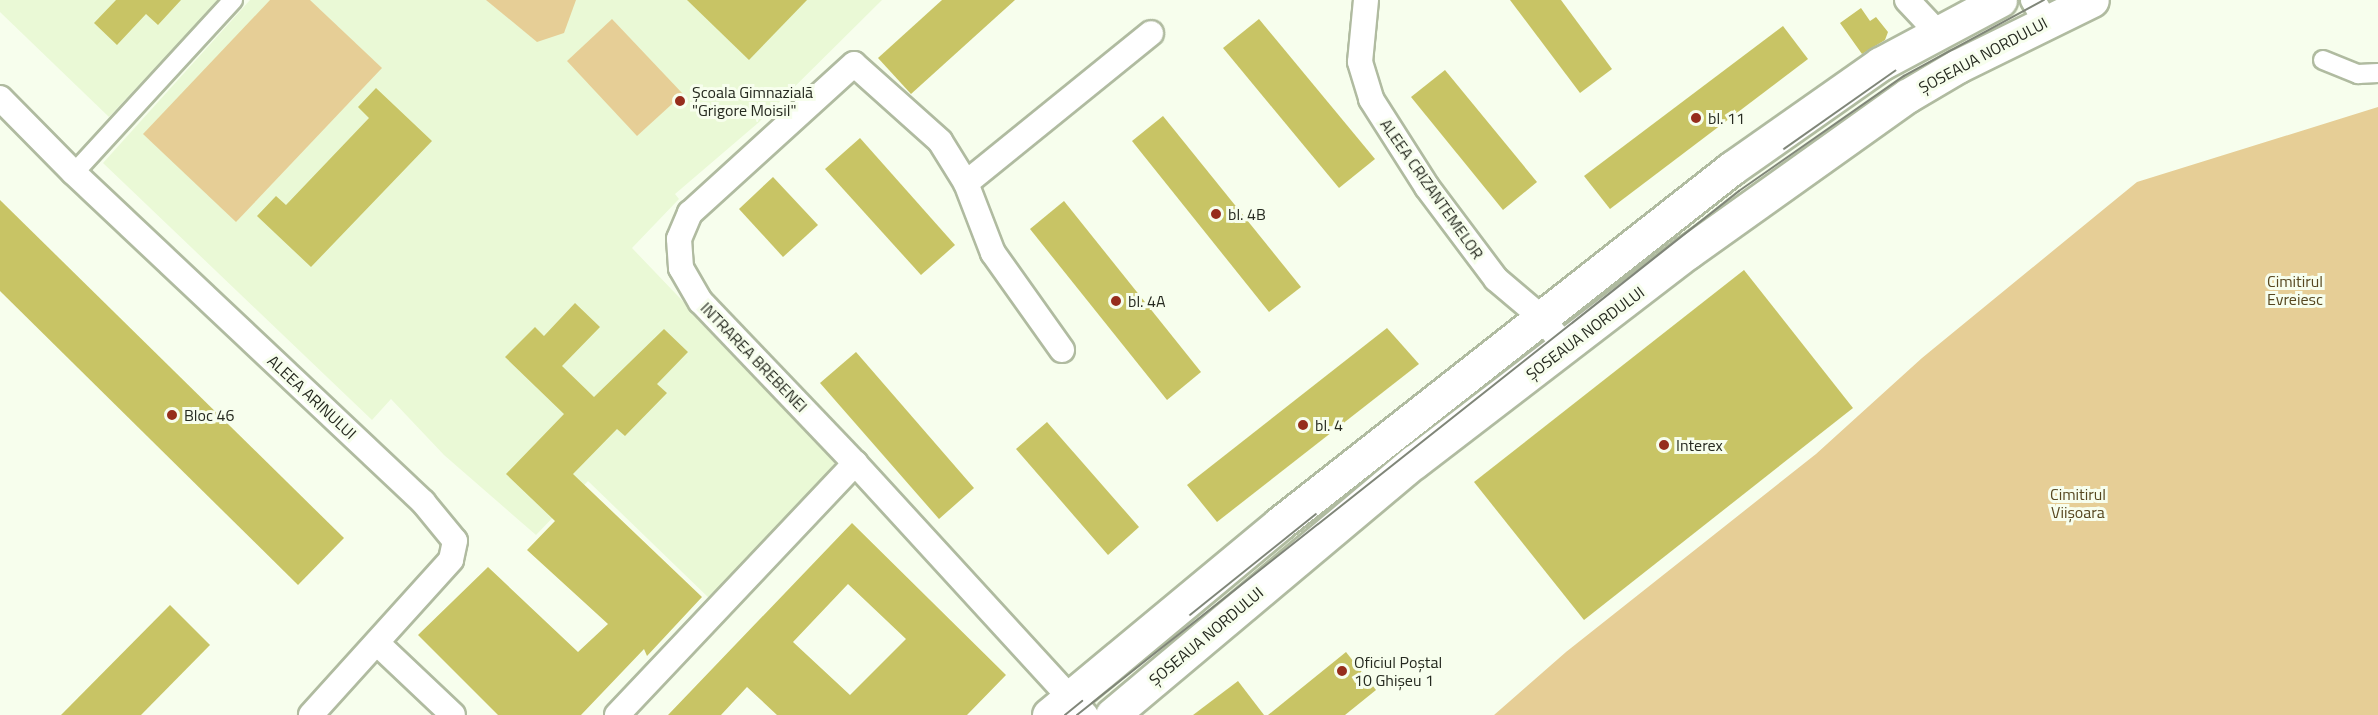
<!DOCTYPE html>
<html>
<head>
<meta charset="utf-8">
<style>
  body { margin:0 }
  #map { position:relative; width:2378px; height:715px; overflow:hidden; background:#f7feed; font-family:"Titillium Web",sans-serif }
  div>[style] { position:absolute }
  .built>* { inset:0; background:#eaf9d6 }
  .green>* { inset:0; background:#e6ce96 }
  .building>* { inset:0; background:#c8c465 }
  .roads { filter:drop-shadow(2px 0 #b0bba0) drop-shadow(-2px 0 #b0bba0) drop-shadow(0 2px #b0bba0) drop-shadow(0 -2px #b0bba0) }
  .pedestrian>* { height:18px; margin:-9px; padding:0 9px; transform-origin:9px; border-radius:9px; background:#fff }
  .minor>* { height:24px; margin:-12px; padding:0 12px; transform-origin:12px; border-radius:12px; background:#fff }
  .secondary>* { height:33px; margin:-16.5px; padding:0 16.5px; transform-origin:16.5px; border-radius:16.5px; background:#fff }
  .tram>* { height:1.5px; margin:-0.75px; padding:0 0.75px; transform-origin:0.75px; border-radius:0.75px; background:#808679 }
  .dots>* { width:16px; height:16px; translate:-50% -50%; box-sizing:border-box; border:3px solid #f7feed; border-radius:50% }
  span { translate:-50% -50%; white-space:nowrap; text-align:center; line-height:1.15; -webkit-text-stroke:6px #f7feed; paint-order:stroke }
  .street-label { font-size:16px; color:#262a20 }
  .poi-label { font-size:16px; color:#262a20 }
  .left { translate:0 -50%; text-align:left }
  .park-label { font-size:16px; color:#564720 }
</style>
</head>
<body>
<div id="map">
  <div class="built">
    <div style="clip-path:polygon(0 0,219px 0,109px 117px,0 12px)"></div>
    <div style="clip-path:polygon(250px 0,882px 0,758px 123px,675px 194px,679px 199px,632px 248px,834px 459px,834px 473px,711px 600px,588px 481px,536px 535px,444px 455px,391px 399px,372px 420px,103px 163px)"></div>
  </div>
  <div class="green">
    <div style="clip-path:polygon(270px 0,310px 0,382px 68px,236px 222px,143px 134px)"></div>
    <div style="clip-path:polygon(486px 0,576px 0,564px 33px,537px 42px)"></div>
    <div style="clip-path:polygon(612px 19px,683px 94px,637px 136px,567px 61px)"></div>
    <div style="clip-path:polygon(2378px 107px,2378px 715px,1494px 715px,1566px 652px,1816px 454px,1922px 358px,2137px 182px)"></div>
  </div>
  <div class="building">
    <div style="clip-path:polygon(116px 0,181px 0,158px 25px,146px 14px,117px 45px,94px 23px)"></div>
    <div style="clip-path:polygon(687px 0,807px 0,749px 60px)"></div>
    <div style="clip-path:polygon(942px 0,1015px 0,911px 94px,878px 58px)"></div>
    <div style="clip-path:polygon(1510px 0,1561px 0,1612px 69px,1580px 93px)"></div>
    <div style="clip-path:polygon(1861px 8px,1870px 21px,1876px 17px,1888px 32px,1885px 40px,1862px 54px,1840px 23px)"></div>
    <div style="clip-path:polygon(1259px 19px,1375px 159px,1339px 188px,1223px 48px)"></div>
    <div style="clip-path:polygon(1783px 26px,1808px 59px,1610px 209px,1584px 176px)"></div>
    <div style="clip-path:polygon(1445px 70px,1537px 182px,1503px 210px,1411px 97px)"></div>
    <div style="clip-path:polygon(376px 88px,432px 141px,311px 267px,257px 216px,276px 196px,286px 205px,369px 118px,358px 107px)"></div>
    <div style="clip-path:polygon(1163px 116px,1301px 287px,1269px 312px,1132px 141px)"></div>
    <div style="clip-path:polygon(860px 138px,955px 245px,921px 275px,825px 169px)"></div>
    <div style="clip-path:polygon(773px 177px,818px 225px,783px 257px,739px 209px)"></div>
    <div style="clip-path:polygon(0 200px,344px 538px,298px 585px,0 291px)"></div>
    <div style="clip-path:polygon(1064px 201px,1201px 372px,1167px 400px,1030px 229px)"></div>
    <div style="clip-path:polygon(1744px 270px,1853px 408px,1584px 620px,1474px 482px)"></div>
    <div style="clip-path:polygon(575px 303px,600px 327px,562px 366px,594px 397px,664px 329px,688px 352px,657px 384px,667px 393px,625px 436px,617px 429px,573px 474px,702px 597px,647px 656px,644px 649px,581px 715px,498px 715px,418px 635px,488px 567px,578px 652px,608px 624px,527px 550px,555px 521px,506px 474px,564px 414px,505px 357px,535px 327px,544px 336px)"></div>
    <div style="clip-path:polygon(1387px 328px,1419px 364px,1217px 522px,1187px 485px)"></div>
    <div style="clip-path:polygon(856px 352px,974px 488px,939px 519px,820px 383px)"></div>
    <div style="clip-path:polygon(1047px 422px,1139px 527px,1108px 555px,1016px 449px)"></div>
    <div style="clip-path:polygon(evenodd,852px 523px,1006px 675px,967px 715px,777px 715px,747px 687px,721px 715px,668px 715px,852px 523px,848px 584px,906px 639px,850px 695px,793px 642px,848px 584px)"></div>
    <div style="clip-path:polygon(170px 605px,210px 645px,141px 715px,61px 715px)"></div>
    <div style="clip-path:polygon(1346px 652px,1376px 690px,1345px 715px,1268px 715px)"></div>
    <div style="clip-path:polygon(1238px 681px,1264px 715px,1193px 715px)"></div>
  </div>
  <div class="roads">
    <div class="pedestrian">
      <div style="left:2323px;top:60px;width:38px;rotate:22deg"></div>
      <div style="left:2358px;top:74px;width:20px;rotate:-3deg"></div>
      <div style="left:74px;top:173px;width:235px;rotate:-47.4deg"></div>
    </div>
    <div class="minor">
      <div style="left:1366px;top:0;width:62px;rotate:95.5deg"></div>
      <div style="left:1360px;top:62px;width:39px;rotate:73deg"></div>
      <div style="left:1371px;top:99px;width:104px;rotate:57.5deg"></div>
      <div style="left:1427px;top:187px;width:115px;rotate:53.1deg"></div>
      <div style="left:1496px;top:279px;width:59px;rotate:40.2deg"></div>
      <div style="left:1541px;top:317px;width:40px;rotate:51deg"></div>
      <div style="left:1907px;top:0;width:44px;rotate:46.8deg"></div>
      <div style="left:2033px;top:0;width:24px;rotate:60deg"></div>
      <div style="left:0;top:98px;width:105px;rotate:45.4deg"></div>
      <div style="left:74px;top:173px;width:480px;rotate:43.3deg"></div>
      <div style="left:423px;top:502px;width:50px;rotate:50.6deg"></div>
      <div style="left:455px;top:541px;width:19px;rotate:102deg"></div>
      <div style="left:451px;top:560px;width:209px;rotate:132.1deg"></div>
      <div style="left:966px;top:183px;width:49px;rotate:-121.8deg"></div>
      <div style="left:940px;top:141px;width:115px;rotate:-138.2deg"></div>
      <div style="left:854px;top:64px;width:222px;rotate:137.7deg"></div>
      <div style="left:690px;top:213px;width:28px;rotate:113deg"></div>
      <div style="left:679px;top:239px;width:29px;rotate:86deg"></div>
      <div style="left:681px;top:268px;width:39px;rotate:60deg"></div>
      <div style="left:701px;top:302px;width:223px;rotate:46.3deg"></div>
      <div style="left:855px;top:463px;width:342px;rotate:47.5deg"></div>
      <div style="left:1062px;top:350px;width:119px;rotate:-125.4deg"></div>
      <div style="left:993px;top:253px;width:75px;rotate:-111.1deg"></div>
      <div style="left:966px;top:183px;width:238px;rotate:-39deg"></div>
      <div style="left:378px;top:644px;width:103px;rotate:43.4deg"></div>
      <div style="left:617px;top:715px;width:347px;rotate:-46.6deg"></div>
    </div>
    <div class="secondary">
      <div style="left:1049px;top:715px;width:300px;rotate:-39.7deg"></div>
      <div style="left:1280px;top:523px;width:575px;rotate:-38.15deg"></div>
      <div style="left:1732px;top:168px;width:181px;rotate:-35.1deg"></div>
      <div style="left:1880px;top:64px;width:136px;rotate:-28.1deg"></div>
      <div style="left:1112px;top:715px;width:394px;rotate:-40deg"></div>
      <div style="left:1414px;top:462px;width:345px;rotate:-37.5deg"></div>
      <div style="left:1688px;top:252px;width:269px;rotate:-35.5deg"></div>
      <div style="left:1907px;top:96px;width:59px;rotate:-30.5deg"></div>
      <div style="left:1958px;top:66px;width:149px;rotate:-26.2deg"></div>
    </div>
  </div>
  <div class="tram">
    <div style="left:1784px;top:149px;width:136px;rotate:-35.1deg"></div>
    <div style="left:1190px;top:615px;width:161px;rotate:-38.7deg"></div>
    <div style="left:1065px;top:715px;width:22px;rotate:-39deg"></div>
    <div style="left:1077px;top:715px;width:844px;rotate:-38.36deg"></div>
    <div style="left:1739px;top:191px;width:201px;rotate:-34.9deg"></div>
    <div style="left:1904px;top:76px;width:159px;rotate:-28.5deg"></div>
  </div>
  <div class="dots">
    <div style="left:680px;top:101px;background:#962d1c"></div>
    <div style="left:1696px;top:118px;background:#962d1c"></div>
    <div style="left:1216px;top:214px;background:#962d1c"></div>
    <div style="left:1116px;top:301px;background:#962d1c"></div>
    <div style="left:172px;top:415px;background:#962d1c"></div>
    <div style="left:1303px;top:425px;background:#962d1c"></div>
    <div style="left:1664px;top:445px;background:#962d1c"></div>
    <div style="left:1342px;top:671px;background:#962d1c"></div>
  </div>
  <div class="street-label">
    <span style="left:1983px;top:55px;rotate:-28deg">ȘOSEAUA NORDULUI</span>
    <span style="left:1432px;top:189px;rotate:55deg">ALEEA CRIZANTEMELOR</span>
    <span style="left:1585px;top:333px;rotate:-37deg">ȘOSEAUA NORDULUI</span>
    <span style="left:754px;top:357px;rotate:46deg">INTRAREA BREBENEI</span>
    <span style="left:312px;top:397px;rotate:43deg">ALEEA ARINULUI</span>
    <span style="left:1206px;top:636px;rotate:-40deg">ȘOSEAUA NORDULUI</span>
  </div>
  <div class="poi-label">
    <span class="left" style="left:692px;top:101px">Școala Gimnazială<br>"Grigore Moisil"</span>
    <span class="left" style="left:1708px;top:118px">bl. 11</span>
    <span class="left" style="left:1228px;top:214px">bl. 4B</span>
    <span class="left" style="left:1128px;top:301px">bl. 4A</span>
    <span class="left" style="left:184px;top:415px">Bloc 46</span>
    <span class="left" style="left:1315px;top:425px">bl. 4</span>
    <span class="left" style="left:1676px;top:445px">Interex</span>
    <span class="left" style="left:1354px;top:671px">Oficiul Poștal<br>10 Ghișeu 1</span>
  </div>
  <div class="park-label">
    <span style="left:2295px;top:290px">Cimitirul<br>Evreiesc</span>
    <span style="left:2078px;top:503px">Cimitirul<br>Viișoara</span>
  </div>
</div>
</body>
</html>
